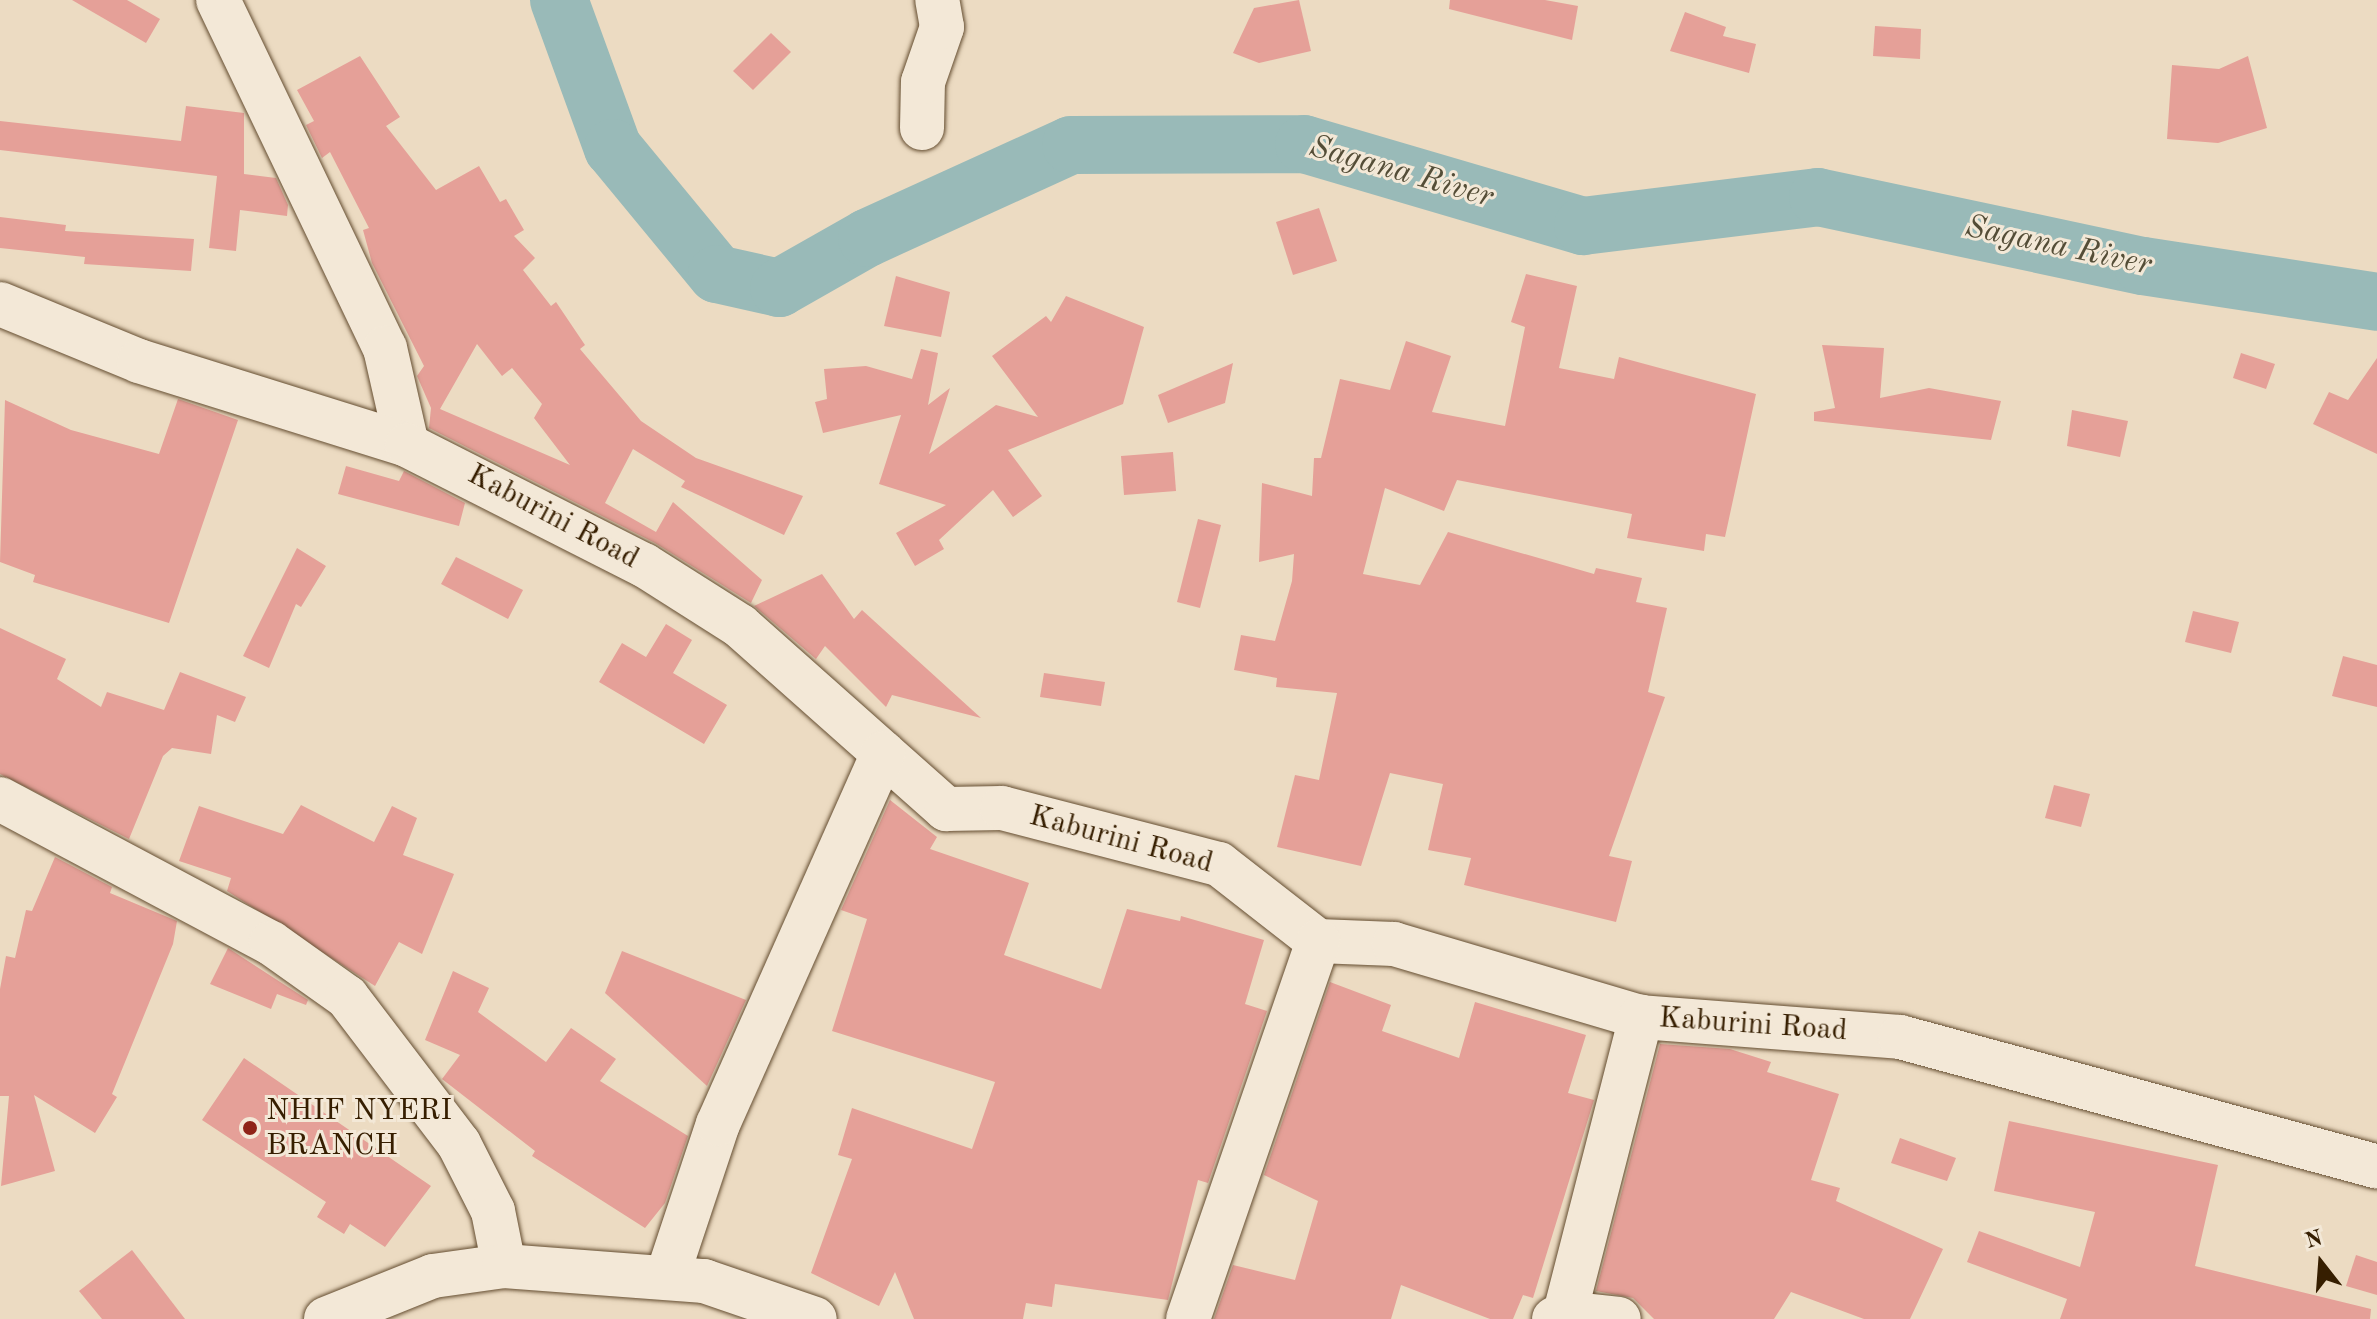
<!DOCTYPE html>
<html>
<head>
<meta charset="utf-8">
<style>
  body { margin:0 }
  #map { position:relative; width:2377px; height:1319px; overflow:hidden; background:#ecdbc2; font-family:"Old Standard TT",serif }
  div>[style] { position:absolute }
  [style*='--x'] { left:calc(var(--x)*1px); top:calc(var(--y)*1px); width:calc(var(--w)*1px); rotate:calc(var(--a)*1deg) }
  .river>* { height:58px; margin:-29px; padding:0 29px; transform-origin:29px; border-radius:29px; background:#99bab8 }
  .building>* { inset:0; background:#e5a098 }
  .roads { filter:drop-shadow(0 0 2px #644d30) drop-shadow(0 0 2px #644d30) }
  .minor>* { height:44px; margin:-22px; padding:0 22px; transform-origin:22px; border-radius:22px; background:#f3e8d7 }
  .dots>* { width:22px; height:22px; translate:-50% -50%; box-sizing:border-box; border:4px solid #f3e8d7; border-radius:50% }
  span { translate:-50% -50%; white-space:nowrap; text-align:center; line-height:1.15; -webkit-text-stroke:6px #f3e8d7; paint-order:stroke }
  .street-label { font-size:30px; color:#361e00 }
  .poi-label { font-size:30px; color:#361e00 }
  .left { translate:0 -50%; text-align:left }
  .water-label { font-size:32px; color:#544d37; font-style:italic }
  .north { position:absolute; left:2281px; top:1223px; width:80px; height:80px; -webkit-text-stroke:6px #f3e8d7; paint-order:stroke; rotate:343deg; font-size:22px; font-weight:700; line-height:32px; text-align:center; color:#361e00 }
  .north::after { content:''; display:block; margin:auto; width:28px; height:36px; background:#361e00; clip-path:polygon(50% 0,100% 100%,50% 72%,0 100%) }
</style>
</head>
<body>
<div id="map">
  <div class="river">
    <div style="--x:559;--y:0;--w:158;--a:70"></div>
    <div style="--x:613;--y:148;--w:163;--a:50.5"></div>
    <div style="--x:717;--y:274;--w:64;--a:12.7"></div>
    <div style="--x:779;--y:288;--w:101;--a:-29.6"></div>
    <div style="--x:867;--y:238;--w:224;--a:-24.5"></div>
    <div style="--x:1071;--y:145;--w:233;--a:-0.2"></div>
    <div style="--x:1304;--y:144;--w:291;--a:16.4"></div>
    <div style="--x:1583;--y:226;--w:237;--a:-7"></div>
    <div style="--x:1818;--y:197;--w:332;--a:12"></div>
    <div style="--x:2143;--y:266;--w:237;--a:8.7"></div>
  </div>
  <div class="building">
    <div style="clip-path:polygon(72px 0,127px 0,160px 19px,146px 43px)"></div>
    <div style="clip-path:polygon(1299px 0,1311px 51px,1259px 63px,1233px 53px,1254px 8px)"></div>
    <div style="clip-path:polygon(1450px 0,1545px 0,1578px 6px,1572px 40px,1449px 9px)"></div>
    <div style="clip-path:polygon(1685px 12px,1726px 27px,1723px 36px,1756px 44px,1749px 73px,1670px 51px)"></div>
    <div style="clip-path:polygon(1875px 26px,1921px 29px,1920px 59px,1873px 56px)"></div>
    <div style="clip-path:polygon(771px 33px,791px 52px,753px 90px,733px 71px)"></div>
    <div style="clip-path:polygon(evenodd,360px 56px,400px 117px,386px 126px,436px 190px,479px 166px,500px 202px,506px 199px,524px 230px,514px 236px,535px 258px,523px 270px,551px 306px,556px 302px,585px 345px,580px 349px,641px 421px,696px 458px,803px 496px,784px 535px,681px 487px,685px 481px,633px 449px,605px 503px,656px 532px,673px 502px,762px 580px,751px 603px,655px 543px,429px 428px,431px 408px,417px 376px,424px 366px,372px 263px,363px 230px,369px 228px,330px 152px,322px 158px,306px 125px,314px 121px,297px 90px,360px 56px,477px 344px,502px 376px,512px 368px,542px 404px,534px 418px,570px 465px,440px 409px,477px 344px)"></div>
    <div style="clip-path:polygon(2248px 56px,2267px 128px,2218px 143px,2167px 139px,2172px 65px,2219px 69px)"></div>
    <div style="clip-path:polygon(186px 106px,244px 113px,244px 174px,276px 178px,288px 205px,287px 216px,240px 210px,236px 251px,209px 248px,217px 176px,0 150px,0 121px,181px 141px)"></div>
    <div style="clip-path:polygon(1319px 208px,1337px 261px,1293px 275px,1276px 222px)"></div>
    <div style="clip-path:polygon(0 217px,66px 225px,65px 231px,194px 239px,191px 271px,84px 264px,85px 257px,0 248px)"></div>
    <div style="clip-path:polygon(1526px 274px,1577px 286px,1559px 368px,1614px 379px,1619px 357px,1756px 394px,1725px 537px,1706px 534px,1704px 551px,1627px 538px,1632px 514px,1457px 480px,1444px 511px,1385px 488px,1363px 574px,1420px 585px,1448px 532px,1594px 574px,1596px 568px,1642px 578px,1636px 602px,1667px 608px,1648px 692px,1665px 697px,1609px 856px,1632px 861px,1616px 922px,1464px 885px,1471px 858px,1428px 850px,1443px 784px,1390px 773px,1361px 866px,1277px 847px,1295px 775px,1319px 780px,1337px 693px,1276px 687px,1277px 678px,1234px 670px,1241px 635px,1275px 641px,1292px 581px,1294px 554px,1259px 562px,1262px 483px,1312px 496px,1314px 458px,1321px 458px,1340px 379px,1390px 390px,1406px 341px,1451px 356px,1432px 412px,1505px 426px,1525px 327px,1511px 322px)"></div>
    <div style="clip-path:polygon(896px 276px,950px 292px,941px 337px,884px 326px)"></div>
    <div style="clip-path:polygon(1066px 296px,1144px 327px,1123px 404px,1008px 450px,1042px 496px,1013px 517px,993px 490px,939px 540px,944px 549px,915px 566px,896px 533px,946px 505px,879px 484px,901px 415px,823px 433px,815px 402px,827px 399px,824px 369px,866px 366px,912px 379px,921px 349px,938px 353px,928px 405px,950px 388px,929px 454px,996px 405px,1038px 417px,992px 356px,1046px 316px,1051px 322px)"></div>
    <div style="clip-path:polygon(1822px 345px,1884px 348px,1880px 398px,1929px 388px,2001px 401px,1991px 440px,1814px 421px,1814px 412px,1835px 408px)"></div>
    <div style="clip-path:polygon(2241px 353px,2275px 364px,2266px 389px,2233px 378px)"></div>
    <div style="clip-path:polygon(2377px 358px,2377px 454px,2313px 424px,2329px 392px,2348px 400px)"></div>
    <div style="clip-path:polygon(1233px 363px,1225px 403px,1168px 423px,1158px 395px)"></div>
    <div style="clip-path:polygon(178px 399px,238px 420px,169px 623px,33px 582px,35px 575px,0 562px,5px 400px,71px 430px,159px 454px)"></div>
    <div style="clip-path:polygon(2072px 410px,2128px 421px,2120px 457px,2067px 446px)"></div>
    <div style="clip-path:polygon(1173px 452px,1176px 491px,1124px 495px,1121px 456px)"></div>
    <div style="clip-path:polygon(346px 466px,399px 481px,404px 471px,465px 503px,459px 526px,338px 494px)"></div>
    <div style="clip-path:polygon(1198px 519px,1221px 525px,1200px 608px,1177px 602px)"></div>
    <div style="clip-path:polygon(297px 548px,326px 566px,301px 607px,296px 604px,269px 668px,243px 656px)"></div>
    <div style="clip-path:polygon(456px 557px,523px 590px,508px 619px,441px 584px)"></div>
    <div style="clip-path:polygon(822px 574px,854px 619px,862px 610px,981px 718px,892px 695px,886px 707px,825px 646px,816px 659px,754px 606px)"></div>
    <div style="clip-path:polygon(2193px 611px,2239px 622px,2231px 653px,2185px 642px)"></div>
    <div style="clip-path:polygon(666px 624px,692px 640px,673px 673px,727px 705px,704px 744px,599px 682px,622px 643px,646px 657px)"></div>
    <div style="clip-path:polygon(0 628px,66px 659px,57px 679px,101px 707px,107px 692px,164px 710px,180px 672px,246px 697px,235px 722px,217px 715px,211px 754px,172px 748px,163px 756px,129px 839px,0 774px)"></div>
    <div style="clip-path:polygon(2343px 656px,2377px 665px,2377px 707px,2332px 696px)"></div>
    <div style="clip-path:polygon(1044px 673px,1105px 682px,1101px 706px,1040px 697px)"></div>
    <div style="clip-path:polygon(2054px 785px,2090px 794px,2081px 827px,2045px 818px)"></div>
    <div style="clip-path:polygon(890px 800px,937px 837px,930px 849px,1029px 883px,1004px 955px,1101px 989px,1127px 909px,1180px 921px,1181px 916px,1264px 940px,1245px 1004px,1267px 1011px,1208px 1183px,1198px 1180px,1168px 1300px,1055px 1284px,1052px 1307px,1026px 1303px,1023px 1319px,914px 1319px,895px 1272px,879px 1306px,811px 1273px,852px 1159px,838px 1155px,852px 1108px,972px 1149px,995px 1082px,832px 1031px,867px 919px,841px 910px)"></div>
    <div style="clip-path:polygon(301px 805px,374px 842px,392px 806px,417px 818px,403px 855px,454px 874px,422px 954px,399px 942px,375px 986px,227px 891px,231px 878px,179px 861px,199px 806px,283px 834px)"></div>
    <div style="clip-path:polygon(55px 857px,112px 887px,110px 893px,177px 921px,173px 944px,112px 1094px,117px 1097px,95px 1133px,34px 1095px,55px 1171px,1px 1186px,9px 1096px,0 1096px,0 989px,6px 956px,15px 958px,26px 910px,32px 911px)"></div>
    <div style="clip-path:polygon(228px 948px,308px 1000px,306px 1005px,277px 994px,271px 1009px,210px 984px)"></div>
    <div style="clip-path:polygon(622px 951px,746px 1000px,707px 1086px,605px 993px)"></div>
    <div style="clip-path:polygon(453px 971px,489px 988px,478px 1012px,546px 1062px,571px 1028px,616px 1059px,600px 1081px,688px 1136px,665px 1203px,645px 1228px,532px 1156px,535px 1151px,442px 1079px,460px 1055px,425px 1040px)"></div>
    <div style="clip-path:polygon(1330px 982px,1391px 1005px,1382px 1031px,1459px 1058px,1475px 1002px,1586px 1035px,1568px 1093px,1594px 1100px,1533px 1298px,1523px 1295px,1513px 1319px,1490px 1319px,1401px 1285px,1391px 1319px,1214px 1319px,1233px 1265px,1295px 1280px,1318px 1201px,1264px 1175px)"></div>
    <div style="clip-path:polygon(1660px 1044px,1730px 1049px,1771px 1062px,1767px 1072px,1839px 1094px,1811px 1180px,1840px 1188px,1836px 1201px,1943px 1249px,1910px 1319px,1864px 1319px,1791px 1292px,1774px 1319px,1654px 1319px,1633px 1298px,1596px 1291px)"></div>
    <div style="clip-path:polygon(244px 1058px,431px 1186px,385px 1247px,350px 1224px,344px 1234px,317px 1217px,326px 1202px,202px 1120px)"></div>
    <div style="clip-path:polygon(2009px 1121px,2218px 1165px,2195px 1266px,2371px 1309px,2370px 1319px,2060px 1319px,2067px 1299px,1967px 1262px,1979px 1231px,2080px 1267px,2095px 1212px,1994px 1191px)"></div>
    <div style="clip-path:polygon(1900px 1138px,1956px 1158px,1947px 1181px,1891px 1163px)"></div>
    <div style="clip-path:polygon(132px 1250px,185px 1319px,102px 1319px,79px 1291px)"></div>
    <div style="clip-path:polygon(2356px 1255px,2377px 1262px,2377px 1295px,2346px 1286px)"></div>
  </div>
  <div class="roads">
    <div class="minor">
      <div style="--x:218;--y:0;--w:386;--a:64.4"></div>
      <div style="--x:385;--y:348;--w:99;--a:77.2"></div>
      <div style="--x:922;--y:128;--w:46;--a:-88.8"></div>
      <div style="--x:923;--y:82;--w:58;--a:-70.9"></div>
      <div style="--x:942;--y:27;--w:27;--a:-100"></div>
      <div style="--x:0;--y:304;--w:150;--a:22.3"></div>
      <div style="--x:139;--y:361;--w:281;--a:17.4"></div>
      <div style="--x:407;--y:445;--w:266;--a:26.9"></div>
      <div style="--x:644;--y:565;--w:114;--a:32.4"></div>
      <div style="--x:740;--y:626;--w:276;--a:41.6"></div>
      <div style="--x:946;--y:809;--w:56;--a:-1"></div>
      <div style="--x:1002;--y:808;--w:224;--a:14.5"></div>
      <div style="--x:1219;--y:864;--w:125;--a:37.9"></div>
      <div style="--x:1318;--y:941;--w:76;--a:2.3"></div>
      <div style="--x:1394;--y:944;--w:258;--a:16.5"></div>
      <div style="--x:1641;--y:1017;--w:260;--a:4.4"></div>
      <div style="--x:1900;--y:1037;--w:494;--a:15.2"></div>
      <div style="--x:0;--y:799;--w:307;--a:28"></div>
      <div style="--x:271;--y:943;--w:93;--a:35.4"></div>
      <div style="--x:347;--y:997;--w:185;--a:52.7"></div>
      <div style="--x:459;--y:1144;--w:75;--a:63.1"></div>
      <div style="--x:493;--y:1211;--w:56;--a:78.7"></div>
      <div style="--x:667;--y:1277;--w:161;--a:-71.6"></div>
      <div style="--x:718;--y:1124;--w:406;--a:-66"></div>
      <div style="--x:1565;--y:1313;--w:306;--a:-75.6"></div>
      <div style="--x:326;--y:1319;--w:115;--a:-21.9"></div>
      <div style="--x:433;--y:1276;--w:72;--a:-8"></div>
      <div style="--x:504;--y:1266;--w:201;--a:4.3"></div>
      <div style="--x:704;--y:1281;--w:117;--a:18.9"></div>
      <div style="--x:1188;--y:1319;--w:400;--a:-71"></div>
      <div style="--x:1554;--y:1319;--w:13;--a:-29"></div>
      <div style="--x:1565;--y:1313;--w:54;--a:6.3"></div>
    </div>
  </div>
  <div class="dots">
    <div style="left:250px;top:1128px;background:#8f2418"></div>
  </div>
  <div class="street-label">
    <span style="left:553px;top:517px;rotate:28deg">Kaburini Road</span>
    <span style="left:1121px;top:840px;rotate:15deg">Kaburini Road</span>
    <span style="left:1753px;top:1025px;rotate:4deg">Kaburini Road</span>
  </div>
  <div class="poi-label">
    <span class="left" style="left:266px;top:1128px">NHIF NYERI<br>BRANCH</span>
  </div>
  <div class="water-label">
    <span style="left:1401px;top:173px;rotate:16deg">Sagana River</span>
    <span style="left:2058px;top:247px;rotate:12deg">Sagana River</span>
  </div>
  <div class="north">N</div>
</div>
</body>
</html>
